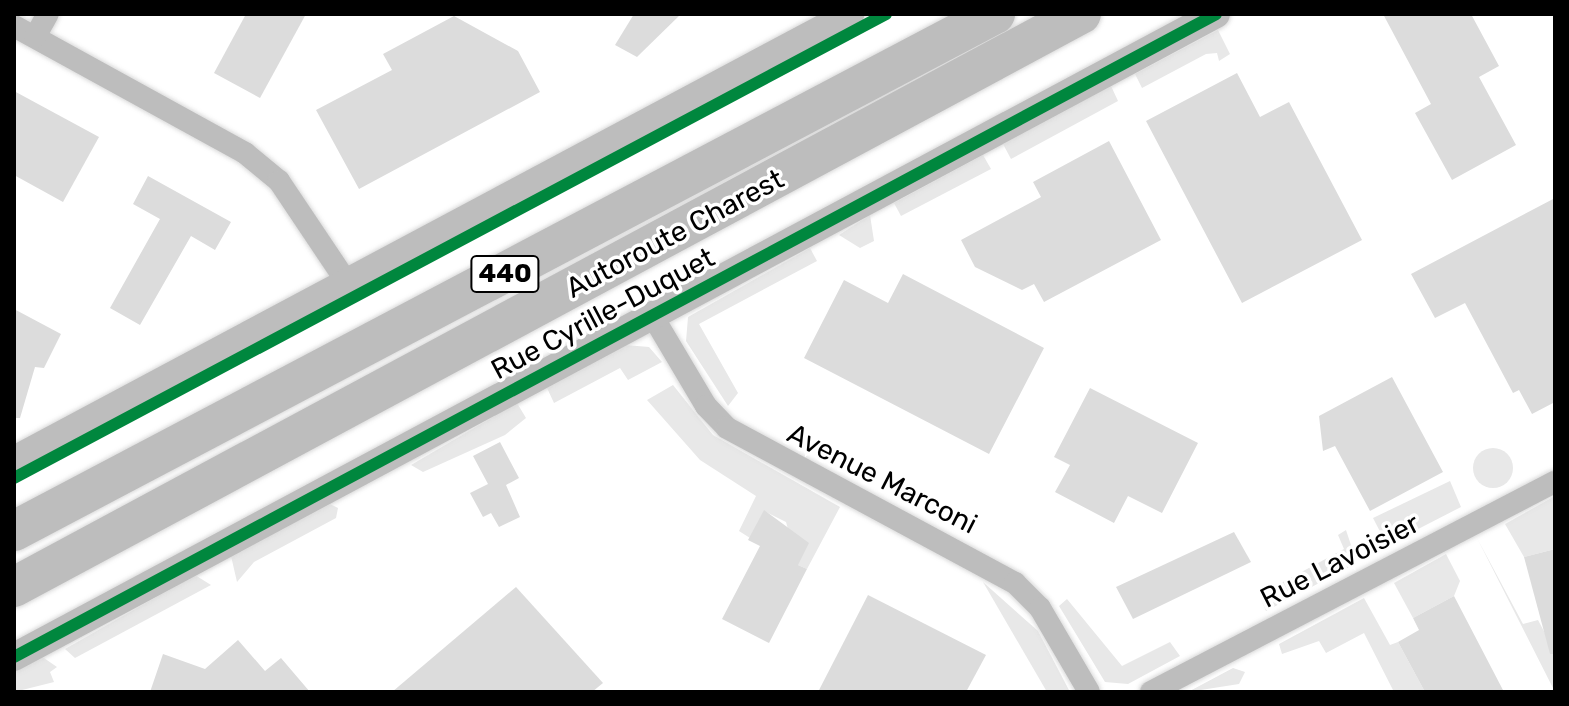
<!DOCTYPE html>
<html>
<head>
<meta charset="utf-8">
<style>
  body { margin:0 }
  #map { position:relative; width:1569px; height:706px; overflow:hidden; background:#fff; font-family:Rubik,sans-serif }
  div>[style] { position:absolute }
  [style*='--x'] { left:calc(var(--x)*1px); top:calc(var(--y)*1px); width:calc(var(--w)*1px); rotate:calc(var(--a)*1deg) }
  .green>* { inset:0; background:#e8e8e8 }
  .round { border-radius:50% }
  .building>* { inset:0; background:#dcdcdc }
  .roads { filter:drop-shadow(0 0 2px #dbdbdb) drop-shadow(0 0 2px #dbdbdb) }
  .minor>* { height:22px; margin:-11px; padding:0 11px; transform-origin:11px; border-radius:11px; background:#bdbdbd }
  .tertiary>* { height:28px; margin:-14px; padding:0 14px; transform-origin:14px; border-radius:14px; background:#bdbdbd }
  .motorway>* { height:40px; margin:-20px; padding:0 20px; transform-origin:20px; border-radius:20px; background:#bdbdbd }
  .cycleway>* { height:12px; margin:-6px; padding:0 6px; transform-origin:6px; border-radius:6px; background:#00873e }
  span { translate:-50% -50%; white-space:nowrap; text-align:center; line-height:1.15; -webkit-text-stroke:7px #fff; paint-order:stroke }
  .shield-label span { padding:2px 6px; background:#fff; border:2px solid; border-radius:6px; -webkit-text-stroke-width:0 }
  .shield-label { font-size:26px; color:#000; font-weight:700 }
  .street-label { font-size:28px; color:#000 }
  .frame { position:absolute; inset:0; border:16px solid #000; pointer-events:none }
</style>
</head>
<body>
<div id="map">
  <div class="green">
    <div style="clip-path:polygon(1218px 30px,1230px 54px,1219px 61px,1217px 53px,1206px 54px,1142px 88px,1135px 74px)"></div>
    <div style="clip-path:polygon(1111px 86px,1118px 101px,1011px 159px,1003px 144px)"></div>
    <div style="clip-path:polygon(983px 155px,991px 169px,901px 216px,894px 203px)"></div>
    <div style="clip-path:polygon(870px 215px,874px 241px,860px 248px,839px 235px)"></div>
    <div style="clip-path:polygon(810px 248px,817px 261px,699px 324px,738px 393px,728px 406px,686px 341px,688px 317px)"></div>
    <div style="clip-path:polygon(625px 345px,649px 347px,662px 362px,628px 380px,620px 368px,554px 403px,547px 388px)"></div>
    <div style="clip-path:polygon(673px 385px,713px 435px,840px 507px,807px 569px,798px 565px,786px 522px,764px 511px,750px 538px,739px 531px,756px 496px,700px 460px,647px 400px)"></div>
    <div style="clip-path:polygon(517px 403px,526px 418px,505px 435px,423px 472px,411px 465px)"></div>
    <div class="round" style="left:1473px;top:448px;width:40px;height:40px"></div>
    <div style="clip-path:polygon(1450px 481px,1461px 507px,1387px 545px,1373px 518px)"></div>
    <div style="clip-path:polygon(1555px 496px,1555px 549px,1524px 557px,1505px 524px)"></div>
    <div style="clip-path:polygon(330px 504px,338px 508px,336px 518px,254px 562px,237px 582px,231px 556px)"></div>
    <div style="clip-path:polygon(1346px 530px,1357px 563px,1266px 611px,1259px 595px,1344px 549px,1338px 535px)"></div>
    <div style="clip-path:polygon(1477px 538px,1523px 624px,1538px 620px,1555px 652px,1555px 692px)"></div>
    <div style="clip-path:polygon(1446px 554px,1460px 581px,1454px 596px,1413px 618px,1394px 583px)"></div>
    <div style="clip-path:polygon(195px 575px,211px 585px,75px 658px,65px 649px)"></div>
    <div style="clip-path:polygon(983px 582px,1038px 631px,1070px 692px,1047px 692px)"></div>
    <div style="clip-path:polygon(1364px 598px,1390px 645px,1398px 642px,1425px 692px,1394px 692px,1364px 633px,1326px 653px,1319px 641px,1282px 654px,1279px 644px)"></div>
    <div style="clip-path:polygon(1067px 599px,1122px 666px,1170px 642px,1180px 656px,1128px 684px,1105px 682px,1059px 606px)"></div>
    <div style="clip-path:polygon(41px 656px,57px 667px,50px 672px,54px 682px,14px 692px,14px 671px)"></div>
    <div style="clip-path:polygon(1233px 668px,1245px 672px,1239px 684px,1188px 692px)"></div>
  </div>
  <div class="building">
    <div style="clip-path:polygon(246px 14px,306px 14px,260px 98px,214px 73px)"></div>
    <div style="clip-path:polygon(634px 14px,681px 14px,637px 57px,615px 45px)"></div>
    <div style="clip-path:polygon(1383px 14px,1471px 14px,1499px 66px,1479px 77px,1516px 145px,1452px 180px,1415px 113px,1431px 104px)"></div>
    <div style="clip-path:polygon(454px 16px,518px 51px,540px 92px,359px 189px,316px 110px,392px 70px,383px 54px)"></div>
    <div style="clip-path:polygon(1237px 73px,1260px 117px,1289px 102px,1362px 240px,1242px 303px,1146px 121px)"></div>
    <div style="clip-path:polygon(14px 91px,99px 137px,63px 202px,14px 175px)"></div>
    <div style="clip-path:polygon(1109px 141px,1161px 240px,1044px 302px,1034px 284px,1022px 290px,975px 267px,961px 240px,1041px 197px,1033px 182px)"></div>
    <div style="clip-path:polygon(148px 176px,231px 222px,215px 250px,191px 236px,140px 325px,110px 308px,160px 219px,133px 204px)"></div>
    <div style="clip-path:polygon(1555px 198px,1555px 402px,1532px 414px,1519px 390px,1513px 393px,1465px 303px,1435px 318px,1411px 274px)"></div>
    <div style="clip-path:polygon(903px 274px,1044px 348px,989px 454px,804px 358px,844px 280px,888px 303px)"></div>
    <div style="clip-path:polygon(14px 309px,61px 334px,44px 368px,35px 367px,20px 418px,14px 418px)"></div>
    <div style="clip-path:polygon(1392px 377px,1443px 472px,1370px 511px,1335px 446px,1323px 451px,1319px 416px)"></div>
    <div style="clip-path:polygon(1090px 388px,1198px 443px,1162px 513px,1128px 496px,1114px 523px,1055px 492px,1070px 465px,1054px 457px)"></div>
    <div style="clip-path:polygon(500px 442px,519px 478px,506px 485px,520px 517px,499px 527px,491px 513px,483px 517px,470px 493px,488px 484px,473px 456px)"></div>
    <div style="clip-path:polygon(764px 510px,809px 543px,798px 565px,807px 569px,769px 643px,722px 619px,760px 546px,748px 540px)"></div>
    <div style="clip-path:polygon(1234px 532px,1251px 562px,1133px 619px,1116px 587px)"></div>
    <div style="clip-path:polygon(1555px 549px,1555px 654px,1550px 654px,1524px 557px)"></div>
    <div style="clip-path:polygon(516px 587px,603px 683px,592px 692px,392px 692px)"></div>
    <div style="clip-path:polygon(868px 595px,986px 655px,966px 692px,818px 692px)"></div>
    <div style="clip-path:polygon(1454px 596px,1504px 692px,1425px 692px,1398px 642px,1419px 630px,1413px 618px)"></div>
    <div style="clip-path:polygon(238px 640px,265px 671px,281px 658px,310px 692px,150px 692px,163px 654px,205px 669px)"></div>
  </div>
  <div class="roads">
    <div class="minor">
      <div style="--x:14;--y:26;--w:264;--a:28.8"></div>
      <div style="--x:245;--y:153;--w:44;--a:39.5"></div>
      <div style="--x:279;--y:181;--w:124;--a:56.2"></div>
      <div style="--x:35;--y:37;--w:26;--a:-61"></div>
      <div style="--x:652;--y:315;--w:106;--a:59.3"></div>
      <div style="--x:706;--y:406;--w:30;--a:46"></div>
      <div style="--x:727;--y:428;--w:327;--a:28.3"></div>
      <div style="--x:1015;--y:583;--w:35;--a:45"></div>
      <div style="--x:1040;--y:608;--w:97;--a:59.7"></div>
      <div style="--x:1151;--y:692;--w:455;--a:-27.5"></div>
    </div>
    <div class="tertiary">
      <div style="--x:14;--y:460;--w:948;--a:-28.08"></div>
      <div style="--x:14;--y:657;--w:1363;--a:-28.14"></div>
    </div>
    <div class="motorway">
      <div style="--x:14;--y:531;--w:1109;--a:-27.79"></div>
      <div style="--x:14;--y:587;--w:1211;--a:-28.24"></div>
    </div>
  </div>
  <div class="cycleway">
    <div style="--x:14;--y:478;--w:988;--a:-28.02"></div>
    <div style="--x:14;--y:657;--w:1363;--a:-28.14"></div>
  </div>
  <div class="shield-label">
    <span style="left:505px;top:274px">440</span>
  </div>
  <div class="street-label">
    <span style="left:675px;top:234px;rotate:-28deg">Autoroute Charest</span>
    <span style="left:603px;top:314px;rotate:-28deg">Rue Cyrille-Duquet</span>
    <span style="left:882px;top:479px;rotate:27deg">Avenue Marconi</span>
    <span style="left:1340px;top:561px;rotate:-27deg">Rue Lavoisier</span>
  </div>
  <div class="frame"></div>
</div>
</body>
</html>
